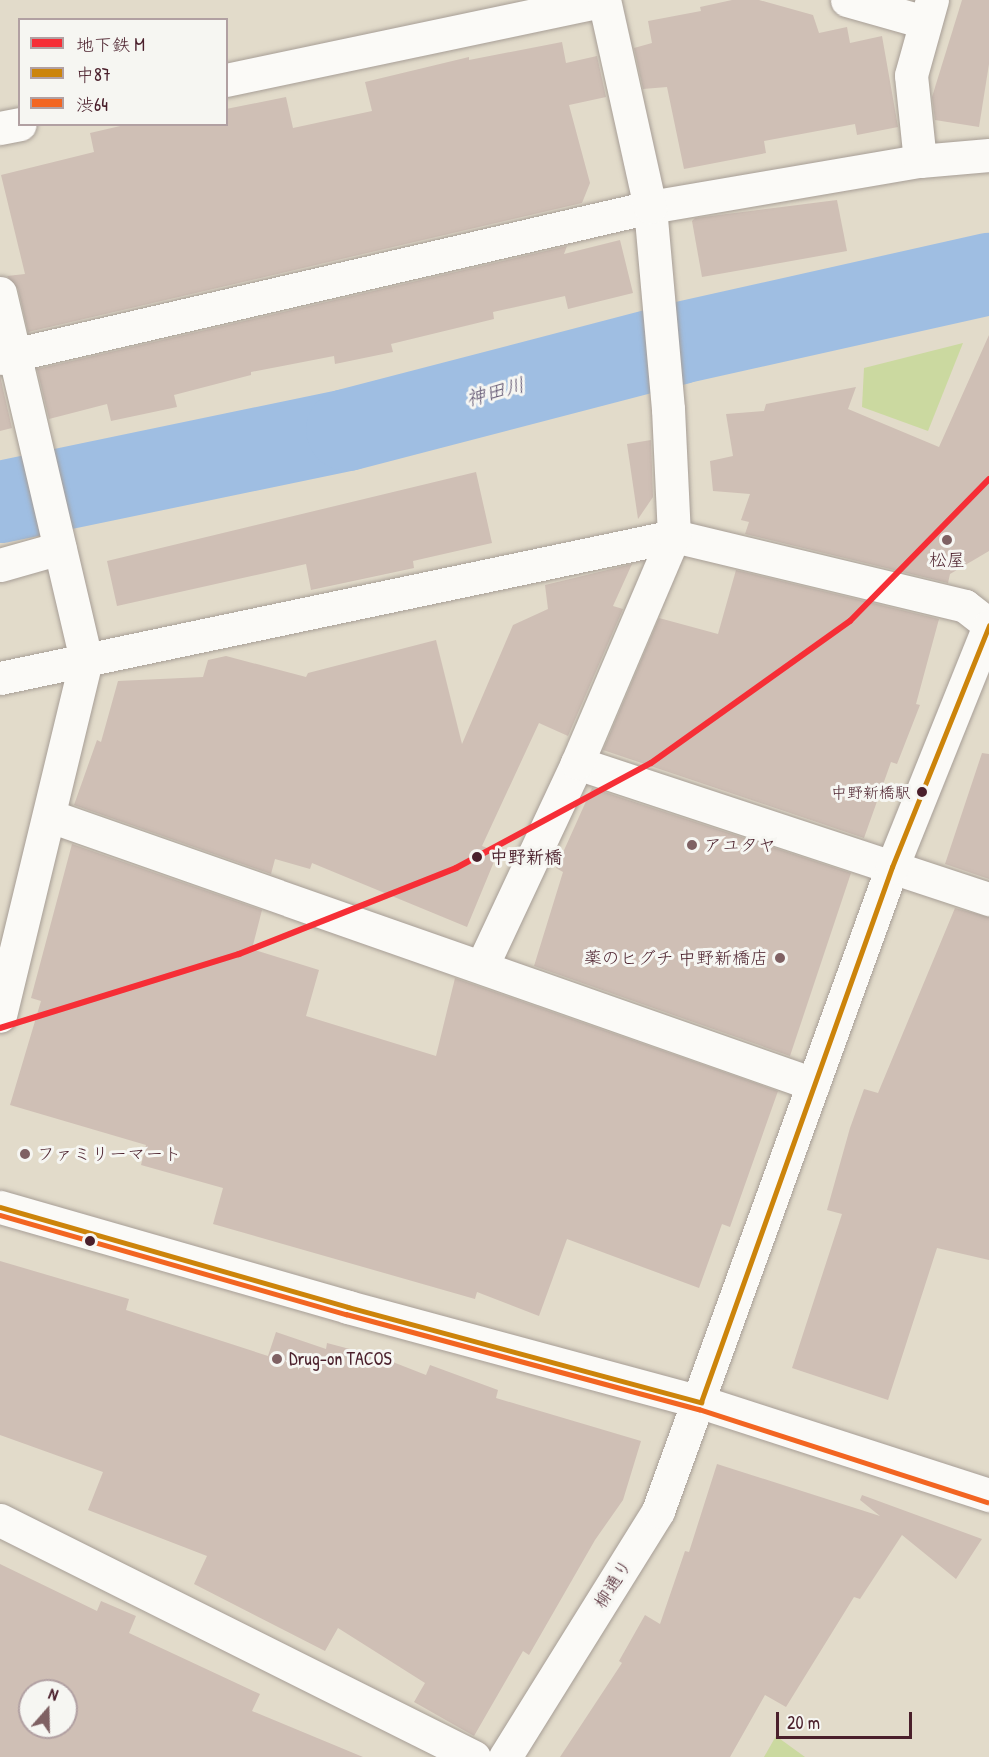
<!DOCTYPE html>
<html>
<head>
<meta charset="utf-8">
<style>
  body { margin:0 }
  #map { position:relative; width:989px; height:1757px; overflow:hidden; background:#e2dbca; font-family:"Patrick Hand","Klee One",sans-serif }
  div>[style] { position:absolute }
  [style*='--x'] { left:calc(var(--x)*1px); top:calc(var(--y)*1px); width:calc(var(--w)*1px); rotate:calc(var(--a)*1deg) }
  .green>* { inset:0; background:#cbd9a0 }
  .river>* { height:82px; margin:-41px; padding:0 41px; transform-origin:41px; border-radius:41px; background:#9fbee2 }
  .building>* { inset:0; background:#cfbfb5 }
  .roads { filter:drop-shadow(0 0 2px #a79e96) drop-shadow(0 0 2px #a79e96) }
  .minor>* { height:33px; margin:-16.5px; padding:0 16.5px; transform-origin:16.5px; border-radius:16.5px; background:#fbfaf7 }
  .bus-1>* { height:4.5px; margin:-2.25px; padding:0 2.25px; transform-origin:2.25px; border-radius:2.25px; background:#cc840b }
  .bus-2>* { height:4.5px; margin:-2.25px; padding:0 2.25px; transform-origin:2.25px; border-radius:2.25px; background:#f26522 }
  .metro-1>* { height:6px; margin:-3px; padding:0 3px; transform-origin:3px; border-radius:3px; background:#f62e36 }
  .dots>* { width:16px; height:16px; translate:-50% -50%; box-sizing:border-box; border:3px solid #f6f6f2; border-radius:50% }
  span { translate:-50% -50%; white-space:nowrap; text-align:center; line-height:1.15; -webkit-text-stroke:6px #f6f6f2; paint-order:stroke }
  .bus-label { font-size:16px; color:#4a1f2b }
  .right { translate:-100% -50%; text-align:right }
  .poi-label { font-size:18px; color:#4a1f2b }
  .left { translate:0 -50%; text-align:left }
  .stop-label { font-size:18px; color:#4a1f2b; font-weight:700 }
  .street-label { font-size:18px; color:#4a1f2b }
  .water-label { font-size:20px; color:#5e526f; font-style:italic }
  .legend { position:absolute; left:18px; top:18px; width:210px; height:108px; box-sizing:border-box; background:#f6f6f2; border:2px solid #b1a0a2; margin:0; padding:8px 10px; list-style:none; font-size:18px; color:#4a1f2b }
  .legend li { display:flex; align-items:center; gap:12px; height:30px }
  .legend b { width:30px; border:2px solid #b1a0a2 }
  .north { position:absolute; left:18px; top:1679px; width:60px; height:60px; box-sizing:border-box; background:#f6f6f2; border:2px solid #b1a0a2; border-radius:50%; rotate:20deg; font-size:16px; font-weight:700; line-height:24px; text-align:center; color:#4a1f2b }
  .north::after { content:''; display:block; margin:auto; width:21px; height:27px; background:#7f6163; clip-path:polygon(50% 0,100% 100%,50% 72%,0 100%) }
  .scale { position:absolute; left:776px; top:1712px; width:136px; height:27px; box-sizing:border-box; border:3px solid #4a1f2b; border-top:0; padding-left:8px; font-size:18px; line-height:21px; white-space:nowrap; color:#4a1f2b; -webkit-text-stroke:4px #f6f6f2; paint-order:stroke }
</style>
</head>
<body>
<div id="map">
  <div class="green">
    <div style="clip-path:polygon(963px 343px,928px 431px,862px 407px,864px 368px)"></div>
    <div style="clip-path:polygon(776px 1736px,805px 1757px,764px 1757px)"></div>
  </div>
  <div class="river">
    <div style="--x:0;--y:502;--w:354;--a:-11.7"></div>
    <div style="--x:347;--y:430;--w:344;--a:-14.6"></div>
    <div style="--x:680;--y:343;--w:317;--a:-12.6"></div>
  </div>
  <div class="building">
    <div style="clip-path:polygon(732px 0,759px 0,813px 15px,819px 33px,847px 27px,850px 43px,882px 36px,898px 127px,857px 135px,855px 124px,764px 141px,766px 153px,684px 169px,667px 87px,643px 89px,634px 48px,652px 43px,648px 21px,701px 11px,700px 7px)"></div>
    <div style="clip-path:polygon(962px 0,989px 0,989px 64px,979px 127px,935px 120px,932px 97px)"></div>
    <div style="clip-path:polygon(562px 42px,566px 63px,597px 56px,606px 97px,569px 105px,590px 183px,582px 203px,28px 332px,18px 289px,7px 276px,25px 274px,1px 175px,94px 152px,90px 133px,129px 124px,226px 124px,226px 109px,286px 97px,293px 128px,372px 111px,365px 82px,469px 57px,469px 60px)"></div>
    <div style="clip-path:polygon(837px 200px,847px 251px,702px 277px,692px 221px,695px 218px)"></div>
    <div style="clip-path:polygon(620px 240px,633px 293px,568px 309px,565px 296px,493px 312px,494px 319px,391px 344px,393px 352px,335px 364px,334px 356px,251px 372px,251px 375px,174px 395px,177px 407px,111px 421px,107px 404px,49px 419px,37px 369px,567px 246px,564px 254px)"></div>
    <div style="clip-path:polygon(989px 335px,989px 551px,950px 574px,948px 583px,745px 534px,749px 522px,741px 520px,750px 494px,713px 491px,710px 461px,733px 456px,726px 414px,764px 411px,766px 404px,856px 387px,848px 409px,939px 447px)"></div>
    <div style="clip-path:polygon(0 376px,12px 428px,0 431px)"></div>
    <div style="clip-path:polygon(651px 440px,653px 497px,638px 519px,627px 444px)"></div>
    <div style="clip-path:polygon(476px 472px,492px 543px,413px 561px,414px 568px,311px 590px,306px 564px,117px 606px,107px 561px)"></div>
    <div style="clip-path:polygon(632px 564px,613px 606px,623px 609px,568px 736px,539px 723px,482px 846px,498px 852px,467px 927px,312px 863px,310px 869px,275px 859px,271px 874px,74px 805px,97px 740px,101px 742px,118px 681px,203px 677px,208px 660px,226px 656px,306px 677px,308px 673px,436px 640px,462px 744px,513px 625px,548px 609px,545px 585px)"></div>
    <div style="clip-path:polygon(736px 570px,939px 619px,916px 704px,920px 705px,897px 764px,891px 762px,864px 838px,603px 750px,659px 618px,718px 634px)"></div>
    <div style="clip-path:polygon(982px 753px,989px 754px,989px 879px,945px 864px)"></div>
    <div style="clip-path:polygon(592px 788px,851px 873px,790px 1056px,534px 966px,563px 872px,556px 868px)"></div>
    <div style="clip-path:polygon(72px 844px,262px 910px,252px 949px,319px 970px,306px 1016px,436px 1056px,455px 978px,778px 1091px,730px 1227px,722px 1224px,699px 1288px,567px 1239px,539px 1316px,477px 1292px,475px 1299px,213px 1224px,223px 1188px,141px 1165px,146px 1145px,10px 1105px,41px 1001px,31px 998px)"></div>
    <div style="clip-path:polygon(955px 908px,989px 917px,989px 1260px,937px 1248px,888px 1400px,792px 1368px,842px 1214px,827px 1210px,850px 1128px,864px 1089px,878px 1093px)"></div>
    <div style="clip-path:polygon(0 1261px,129px 1299px,126px 1310px,268px 1356px,276px 1332px,326px 1349px,327px 1343px,380px 1357px,426px 1375px,430px 1365px,498px 1390px,496px 1398px,641px 1441px,623px 1500px,595px 1540px,529px 1655px,523px 1651px,474px 1736px,414px 1702px,425px 1683px,338px 1628px,325px 1651px,194px 1584px,207px 1556px,88px 1510px,103px 1472px,0 1435px)"></div>
    <div style="clip-path:polygon(717px 1464px,880px 1516px,860px 1500px,862px 1495px,982px 1539px,956px 1579px,902px 1535px,860px 1599px,854px 1597px,786px 1707px,765px 1695px,730px 1757px,560px 1757px,622px 1663px,619px 1661px,645px 1615px,660px 1624px,685px 1551px,689px 1552px)"></div>
    <div style="clip-path:polygon(evenodd,0 1564px,97px 1611px,101px 1601px,136px 1616px,129px 1633px,260px 1694px,252px 1711px,363px 1757px,0 1757px,0 1564px,30px 1691px,66px 1691px,66px 1727px,30px 1727px,30px 1691px)"></div>
  </div>
  <div class="roads">
    <div class="minor">
      <div style="--x:847;--y:0;--w:81;--a:15.8"></div>
      <div style="--x:226;--y:80;--w:386;--a:-11.9"></div>
      <div style="--x:0;--y:128;--w:20;--a:-11"></div>
      <div style="--x:920;--y:161;--w:86;--a:-96"></div>
      <div style="--x:911;--y:75;--w:78;--a:-74.4"></div>
      <div style="--x:0;--y:293;--w:377;--a:76.8"></div>
      <div style="--x:86;--y:660;--w:366;--a:103.6"></div>
      <div style="--x:0;--y:358;--w:667;--a:-13.08"></div>
      <div style="--x:650;--y:207;--w:274;--a:-9.7"></div>
      <div style="--x:920;--y:161;--w:69;--a:-5"></div>
      <div style="--x:0;--y:565;--w:62;--a:-15.8"></div>
      <div style="--x:0;--y:678;--w:689;--a:-11.9"></div>
      <div style="--x:674;--y:536;--w:299;--a:13.5"></div>
      <div style="--x:965;--y:606;--w:31;--a:38"></div>
      <div style="--x:577;--y:763;--w:434;--a:18.3"></div>
      <div style="--x:50;--y:816;--w:809;--a:19.35"></div>
      <div style="--x:482;--y:966;--w:224;--a:-64.9"></div>
      <div style="--x:577;--y:763;--w:247;--a:-66.9"></div>
      <div style="--x:674;--y:536;--w:127;--a:-92.7"></div>
      <div style="--x:668;--y:409;--w:203;--a:-95.1"></div>
      <div style="--x:650;--y:207;--w:212;--a:-102.5"></div>
      <div style="--x:0;--y:1207;--w:362;--a:16"></div>
      <div style="--x:348;--y:1307;--w:366;--a:15.1"></div>
      <div style="--x:701;--y:1402;--w:303;--a:17.9"></div>
      <div style="--x:0;--y:1520;--w:530;--a:26.57"></div>
      <div style="--x:505;--y:1757;--w:290;--a:-58.1"></div>
      <div style="--x:658;--y:1511;--w:685;--a:-70.03"></div>
      <div style="--x:892;--y:867;--w:260;--a:-68.1"></div>
    </div>
  </div>
  <div class="bus-1">
    <div style="--x:0;--y:1207;--w:362;--a:16"></div>
    <div style="--x:348;--y:1307;--w:366;--a:15.1"></div>
    <div style="--x:701;--y:1402;--w:568;--a:-70.35"></div>
    <div style="--x:892;--y:867;--w:260;--a:-68.1"></div>
  </div>
  <div class="bus-2">
    <div style="--x:0;--y:1215;--w:360;--a:16"></div>
    <div style="--x:346;--y:1314;--w:366;--a:15.1"></div>
    <div style="--x:699;--y:1409;--w:303;--a:17.9"></div>
  </div>
  <div class="metro-1">
    <div style="--x:0;--y:1028;--w:250;--a:-17.2"></div>
    <div style="--x:239;--y:954;--w:233;--a:-21.6"></div>
    <div style="--x:456;--y:868;--w:221;--a:-28.3"></div>
    <div style="--x:651;--y:763;--w:244;--a:-35.5"></div>
    <div style="--x:850;--y:621;--w:199;--a:-45.6"></div>
  </div>
  <div class="dots">
    <div style="left:947px;top:540px;background:#7f6163"></div>
    <div style="left:922px;top:792px;background:#4a1f2b"></div>
    <div style="left:692px;top:845px;background:#7f6163"></div>
    <div style="left:477px;top:857px;background:#4a1f2b"></div>
    <div style="left:780px;top:958px;background:#7f6163"></div>
    <div style="left:25px;top:1154px;background:#7f6163"></div>
    <div style="left:90px;top:1241px;background:#4a1f2b"></div>
    <div style="left:277px;top:1359px;background:#7f6163"></div>
  </div>
  <div class="bus-label">
    <span class="right" style="left:911px;top:792px">中野新橋駅</span>
  </div>
  <div class="poi-label">
    <span style="left:947px;top:560px">松屋</span>
    <span class="left" style="left:704px;top:845px">アユタヤ</span>
    <span class="right" style="left:768px;top:958px">薬のヒグチ 中野新橋店</span>
    <span class="left" style="left:37px;top:1154px">ファミリーマート</span>
    <span class="left" style="left:289px;top:1359px">Drug-on TACOS</span>
  </div>
  <div class="stop-label">
    <span class="left" style="left:490px;top:857px">中野新橋</span>
  </div>
  <div class="street-label">
    <span style="left:613px;top:1584px;rotate:-58deg">柳通り</span>
  </div>
  <div class="water-label">
    <span style="left:495px;top:391px;rotate:-15deg">神田川</span>
  </div>
  <ul class="legend">
  <li><b style="height:8px;background:#f62e36"></b>地下鉄 M</li>
  <li><b style="height:8px;background:#cc840b"></b>中87</li>
  <li><b style="height:8px;background:#f26522"></b>渋64</li>
  </ul>
  <div class="north">N</div>
  <div class="scale">20 m</div>
</div>
</body>
</html>
